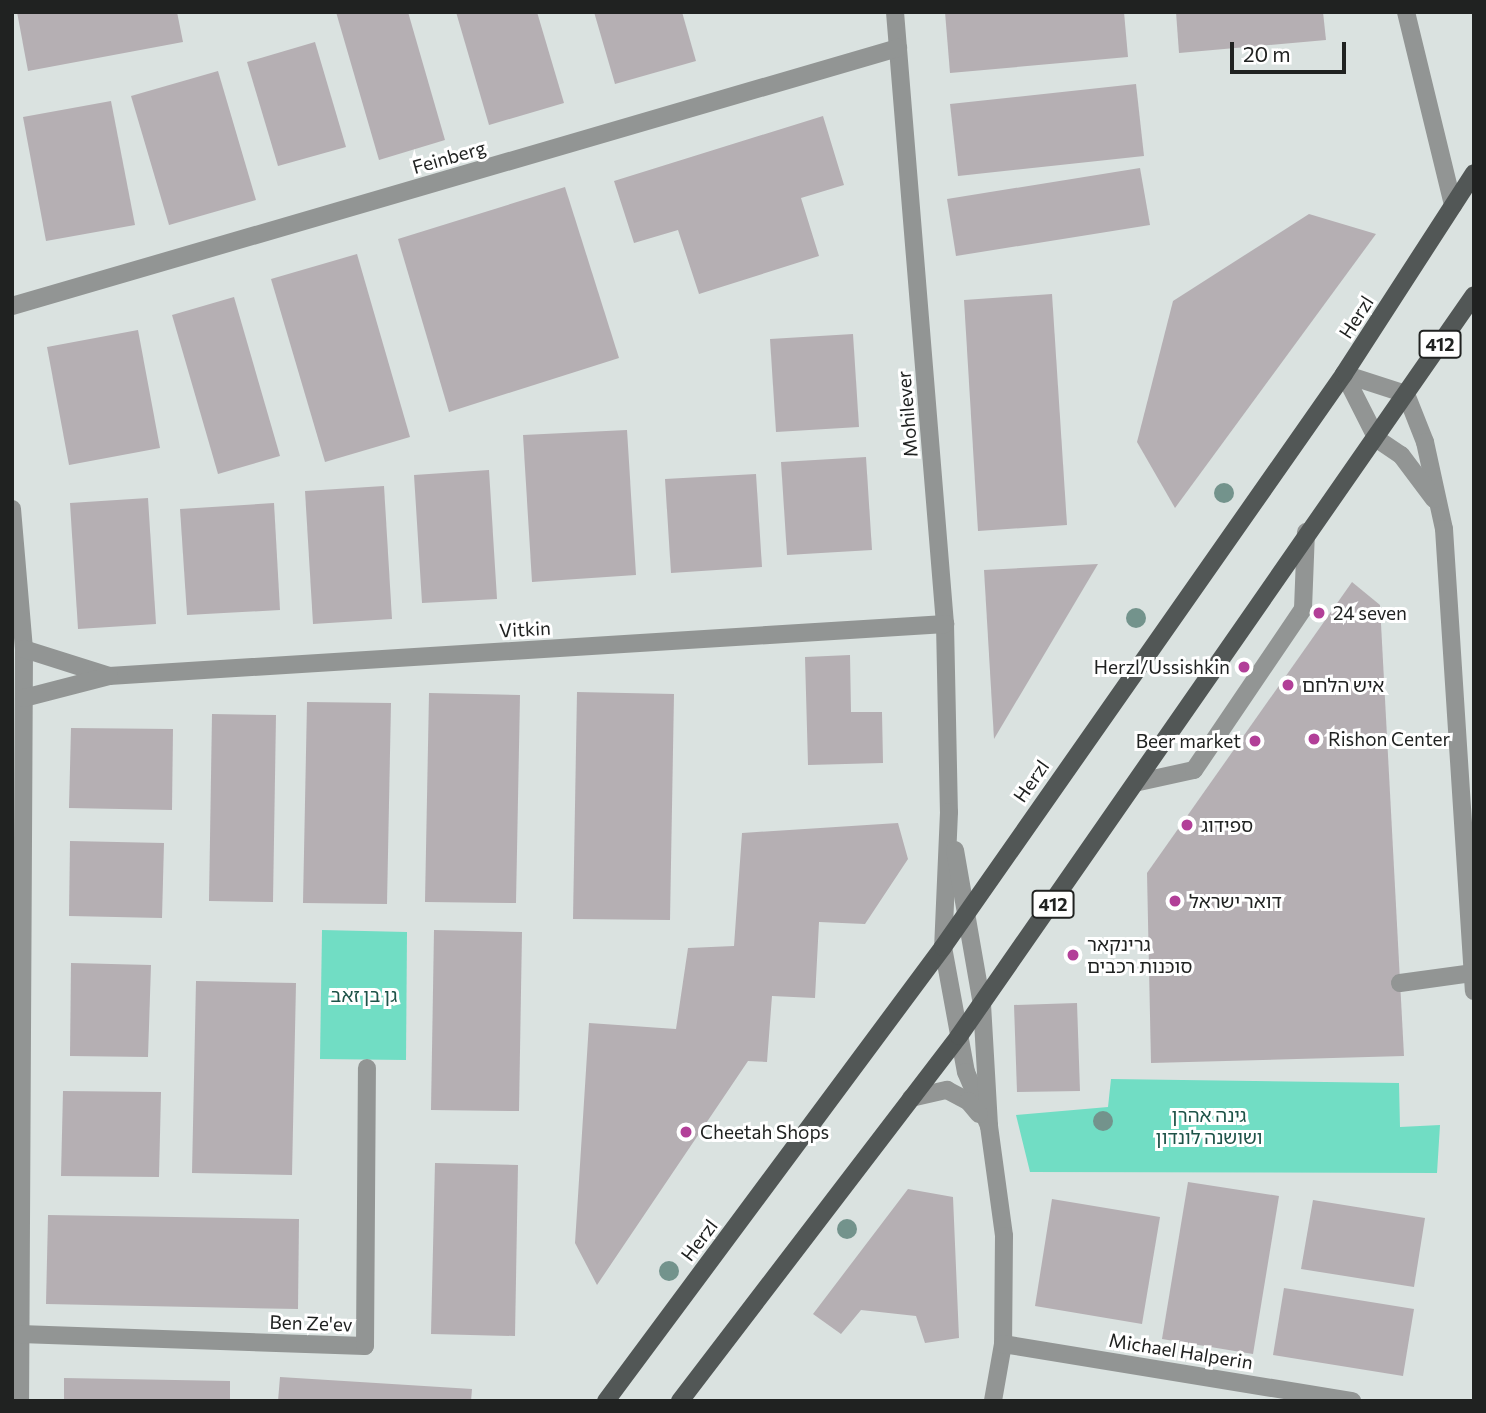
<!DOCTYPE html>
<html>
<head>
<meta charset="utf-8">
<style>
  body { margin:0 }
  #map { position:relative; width:1486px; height:1413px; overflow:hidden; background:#dae2e0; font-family:Commissioner,"Noto Sans Hebrew",sans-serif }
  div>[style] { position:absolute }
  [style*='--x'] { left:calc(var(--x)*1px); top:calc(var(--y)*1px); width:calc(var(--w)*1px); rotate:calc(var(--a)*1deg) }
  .green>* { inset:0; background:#71ddc4 }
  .building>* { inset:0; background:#b5afb3 }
  .minor>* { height:18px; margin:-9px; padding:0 9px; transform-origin:9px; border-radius:9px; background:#929594 }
  .major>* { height:18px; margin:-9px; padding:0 9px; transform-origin:9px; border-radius:9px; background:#525756 }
  .trees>* { width:20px; height:20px; margin:-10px; border-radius:50%; background:#73938c }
  .dots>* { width:19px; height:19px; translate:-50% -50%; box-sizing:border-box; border:4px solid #fff; border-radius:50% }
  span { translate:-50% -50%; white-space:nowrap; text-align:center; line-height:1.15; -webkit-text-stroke:6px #fff; paint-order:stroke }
  .shield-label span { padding:2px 5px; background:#fff; border:2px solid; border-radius:5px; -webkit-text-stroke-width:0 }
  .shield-label { font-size:18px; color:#202221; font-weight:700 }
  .street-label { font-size:19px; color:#202221 }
  .poi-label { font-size:19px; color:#202221 }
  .left { translate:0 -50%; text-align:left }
  .right { translate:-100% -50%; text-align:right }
  .park-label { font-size:19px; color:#1e5348 }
  .frame { position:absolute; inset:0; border:14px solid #202221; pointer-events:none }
  .scale { position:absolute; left:1230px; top:42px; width:116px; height:32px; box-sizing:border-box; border:4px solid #202221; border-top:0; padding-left:9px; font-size:21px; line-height:24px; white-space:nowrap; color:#202221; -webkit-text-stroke:5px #fff; paint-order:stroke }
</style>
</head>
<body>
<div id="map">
  <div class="green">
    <div style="clip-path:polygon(322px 930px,407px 932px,406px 1060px,320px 1059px)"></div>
    <div style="clip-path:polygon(1111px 1079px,1399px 1083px,1400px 1127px,1440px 1125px,1437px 1173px,1030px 1172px,1016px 1115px,1108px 1107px)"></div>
  </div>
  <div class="building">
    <div style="clip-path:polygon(17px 12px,177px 12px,183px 42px,28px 71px)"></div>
    <div style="clip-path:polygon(336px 12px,408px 12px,445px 140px,379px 160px)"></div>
    <div style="clip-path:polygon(456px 12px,537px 12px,564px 103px,489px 125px)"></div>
    <div style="clip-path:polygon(594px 12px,682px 12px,696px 61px,615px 84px)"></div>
    <div style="clip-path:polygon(945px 12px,1124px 12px,1128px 57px,950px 73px)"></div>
    <div style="clip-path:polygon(1176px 12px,1323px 12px,1326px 40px,1179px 53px)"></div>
    <div style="clip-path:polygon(315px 42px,346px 147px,278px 166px,247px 62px)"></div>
    <div style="clip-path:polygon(218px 71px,256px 200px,169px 225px,131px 96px)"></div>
    <div style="clip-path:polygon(1136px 84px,1144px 156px,958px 176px,950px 104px)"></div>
    <div style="clip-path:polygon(111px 101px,135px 225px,46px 241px,23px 117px)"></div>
    <div style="clip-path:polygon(823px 116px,844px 185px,801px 198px,819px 256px,699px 294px,678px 230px,634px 243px,614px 181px)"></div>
    <div style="clip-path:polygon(1140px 168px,1150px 225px,956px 256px,947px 199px)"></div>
    <div style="clip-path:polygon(565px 187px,619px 358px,449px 412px,398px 239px)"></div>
    <div style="clip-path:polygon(1309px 214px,1376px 234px,1175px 508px,1137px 442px,1173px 301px)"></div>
    <div style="clip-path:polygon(357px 254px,410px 437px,325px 462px,271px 279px)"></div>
    <div style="clip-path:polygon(1052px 294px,1067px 525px,978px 531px,964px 300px)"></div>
    <div style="clip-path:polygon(234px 297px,280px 456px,218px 474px,172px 315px)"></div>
    <div style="clip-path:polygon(138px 330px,160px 448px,69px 465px,47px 347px)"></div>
    <div style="clip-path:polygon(853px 334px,859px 427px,776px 432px,770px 339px)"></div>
    <div style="clip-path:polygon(627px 430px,636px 575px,532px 582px,523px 435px)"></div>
    <div style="clip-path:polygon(866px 457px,872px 550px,787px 555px,781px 462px)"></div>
    <div style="clip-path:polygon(489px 470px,497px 599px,422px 603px,414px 475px)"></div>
    <div style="clip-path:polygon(756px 474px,762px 567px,671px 573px,665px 479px)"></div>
    <div style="clip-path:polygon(384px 486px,392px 619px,313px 624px,305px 491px)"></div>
    <div style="clip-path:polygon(148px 498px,156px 624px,78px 629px,70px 503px)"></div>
    <div style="clip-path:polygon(274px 503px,280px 610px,187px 615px,180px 509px)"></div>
    <div style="clip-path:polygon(1098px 564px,994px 739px,984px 570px)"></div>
    <div style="clip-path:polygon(1352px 582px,1380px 605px,1404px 1056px,1151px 1063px,1147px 873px)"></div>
    <div style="clip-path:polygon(850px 655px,851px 712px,882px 712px,883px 763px,808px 765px,805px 657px)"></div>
    <div style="clip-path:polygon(577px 692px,674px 694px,670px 920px,573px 919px)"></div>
    <div style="clip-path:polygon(429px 693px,520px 695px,516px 903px,425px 902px)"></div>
    <div style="clip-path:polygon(307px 702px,391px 703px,387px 904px,303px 903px)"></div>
    <div style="clip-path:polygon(212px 714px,276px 715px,273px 902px,209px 901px)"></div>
    <div style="clip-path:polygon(71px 728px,173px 729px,172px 810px,69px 808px)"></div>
    <div style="clip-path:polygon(898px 823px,908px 859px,865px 924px,819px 922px,815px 998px,772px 996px,767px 1062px,748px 1061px,597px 1285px,575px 1243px,589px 1023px,676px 1029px,688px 948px,734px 946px,742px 833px)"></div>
    <div style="clip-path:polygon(70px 841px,164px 843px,162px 918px,69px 916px)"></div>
    <div style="clip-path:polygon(434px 930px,522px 932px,519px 1111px,431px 1110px)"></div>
    <div style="clip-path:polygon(71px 963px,151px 965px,148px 1057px,70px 1056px)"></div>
    <div style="clip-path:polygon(196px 981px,296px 983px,292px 1175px,192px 1173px)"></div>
    <div style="clip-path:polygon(1077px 1003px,1080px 1091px,1017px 1092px,1014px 1005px)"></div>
    <div style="clip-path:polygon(63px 1091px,161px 1092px,159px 1177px,61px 1176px)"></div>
    <div style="clip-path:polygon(435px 1163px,518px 1165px,515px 1336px,431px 1334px)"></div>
    <div style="clip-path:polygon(1188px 1182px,1279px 1196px,1253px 1354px,1162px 1339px)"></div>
    <div style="clip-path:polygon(908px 1189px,953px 1197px,959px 1338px,925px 1343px,916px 1316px,861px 1310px,841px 1334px,813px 1314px)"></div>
    <div style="clip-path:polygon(1052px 1199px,1160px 1217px,1142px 1324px,1035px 1306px)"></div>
    <div style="clip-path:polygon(1313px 1200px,1425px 1218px,1414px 1287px,1301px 1269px)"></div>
    <div style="clip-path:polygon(48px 1215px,299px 1219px,298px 1309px,46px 1304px)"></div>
    <div style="clip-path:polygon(1284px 1288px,1414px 1309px,1403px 1376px,1273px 1355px)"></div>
    <div style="clip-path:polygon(280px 1377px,472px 1389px,471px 1401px,278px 1401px)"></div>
    <div style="clip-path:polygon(64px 1378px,230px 1381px,230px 1401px,64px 1401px)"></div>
  </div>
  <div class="minor">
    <div style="--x:895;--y:12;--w:614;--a:85.33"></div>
    <div style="--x:945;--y:624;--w:188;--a:88.8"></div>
    <div style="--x:949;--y:812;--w:135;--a:92.5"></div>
    <div style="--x:943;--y:947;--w:127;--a:79.6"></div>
    <div style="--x:966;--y:1072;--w:59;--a:66.9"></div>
    <div style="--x:1406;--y:12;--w:199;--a:76.3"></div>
    <div style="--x:12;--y:306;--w:923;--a:-16.24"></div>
    <div style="--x:1344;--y:374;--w:65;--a:17.9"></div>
    <div style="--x:1406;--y:394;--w:52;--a:68.4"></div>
    <div style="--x:1425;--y:442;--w:89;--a:77.7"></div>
    <div style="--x:1444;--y:529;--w:463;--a:86.3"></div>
    <div style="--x:1344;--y:374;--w:73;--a:63.1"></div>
    <div style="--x:1377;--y:439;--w:29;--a:34"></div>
    <div style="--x:1401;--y:455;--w:55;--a:53.1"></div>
    <div style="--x:12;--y:509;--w:141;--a:85.1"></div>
    <div style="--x:24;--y:649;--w:752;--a:90.3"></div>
    <div style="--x:24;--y:649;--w:89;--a:17.6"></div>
    <div style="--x:109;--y:676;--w:838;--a:-3.56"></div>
    <div style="--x:24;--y:698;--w:88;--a:-14.5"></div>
    <div style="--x:1139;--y:782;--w:56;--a:-12.3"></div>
    <div style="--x:1194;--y:770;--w:194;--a:-55.9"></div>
    <div style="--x:1303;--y:609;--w:77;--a:-87.8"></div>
    <div style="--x:955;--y:850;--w:156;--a:80.1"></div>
    <div style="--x:982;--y:1004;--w:122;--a:86.7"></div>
    <div style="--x:989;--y:1126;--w:111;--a:82.2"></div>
    <div style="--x:1004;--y:1236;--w:108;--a:90.5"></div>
    <div style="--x:1003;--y:1344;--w:58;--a:100"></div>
    <div style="--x:1400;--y:983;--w:74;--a:-7.8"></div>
    <div style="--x:911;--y:1098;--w:37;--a:-13"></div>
    <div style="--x:947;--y:1090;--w:24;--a:28"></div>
    <div style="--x:968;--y:1101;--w:17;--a:50"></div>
    <div style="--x:20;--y:1334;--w:345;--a:2"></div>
    <div style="--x:365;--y:1346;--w:278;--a:-89.6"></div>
    <div style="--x:1003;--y:1344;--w:354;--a:9.3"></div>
  </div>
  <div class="major">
    <div style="--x:606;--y:1401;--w:565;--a:-53.41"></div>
    <div style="--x:943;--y:947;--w:699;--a:-55.01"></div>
    <div style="--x:1344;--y:374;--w:239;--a:-57.1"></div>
    <div style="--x:680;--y:1401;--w:459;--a:-52.6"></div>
    <div style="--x:959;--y:1036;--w:902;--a:-55.2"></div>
  </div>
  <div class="trees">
    <div style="left:1224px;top:493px"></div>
    <div style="left:1136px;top:618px"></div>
    <div style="left:1103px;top:1121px"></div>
    <div style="left:847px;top:1229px"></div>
    <div style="left:669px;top:1271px"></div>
  </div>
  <div class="dots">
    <div style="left:1319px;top:613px;background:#b23f98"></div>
    <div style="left:1244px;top:667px;background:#b23f98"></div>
    <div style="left:1288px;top:685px;background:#b23f98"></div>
    <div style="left:1314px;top:739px;background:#b23f98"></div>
    <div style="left:1255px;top:741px;background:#b23f98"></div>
    <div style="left:1187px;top:825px;background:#b23f98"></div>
    <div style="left:1175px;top:901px;background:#b23f98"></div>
    <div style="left:1073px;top:955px;background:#b23f98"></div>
    <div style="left:686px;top:1132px;background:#b23f98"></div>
  </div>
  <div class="shield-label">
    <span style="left:1440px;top:344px">412</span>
    <span style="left:1053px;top:904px">412</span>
  </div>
  <div class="street-label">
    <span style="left:449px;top:157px;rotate:-16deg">Feinberg</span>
    <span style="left:1356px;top:317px;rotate:-57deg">Herzl</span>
    <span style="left:907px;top:414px;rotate:-95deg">Mohilever</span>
    <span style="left:525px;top:629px;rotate:-3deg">Vitkin</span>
    <span style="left:1031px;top:781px;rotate:-55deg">Herzl</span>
    <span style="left:699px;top:1240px;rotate:-53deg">Herzl</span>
    <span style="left:311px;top:1323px;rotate:2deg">Ben Ze'ev</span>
    <span style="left:1181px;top:1351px;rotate:9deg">Michael Halperin</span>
  </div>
  <div class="poi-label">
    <span class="left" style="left:1333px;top:613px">24 seven</span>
    <span class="right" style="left:1230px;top:667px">Herzl/Ussishkin</span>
    <span class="left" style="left:1302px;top:685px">איש הלחם</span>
    <span class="left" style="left:1328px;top:739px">Rishon Center</span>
    <span class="right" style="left:1241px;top:741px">Beer market</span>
    <span class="left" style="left:1201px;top:825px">ספידוג</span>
    <span class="left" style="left:1189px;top:901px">דואר ישראל</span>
    <span class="left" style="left:1087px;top:955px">גרינקאר<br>סוכנות רכבים</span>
    <span class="left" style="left:700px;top:1132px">Cheetah Shops</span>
  </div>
  <div class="park-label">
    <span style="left:364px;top:995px">גן בן זאב</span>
    <span style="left:1209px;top:1126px">גינה אהרן<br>ושושנה לונדון</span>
  </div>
  <div class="frame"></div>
  <div class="scale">20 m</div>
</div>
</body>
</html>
